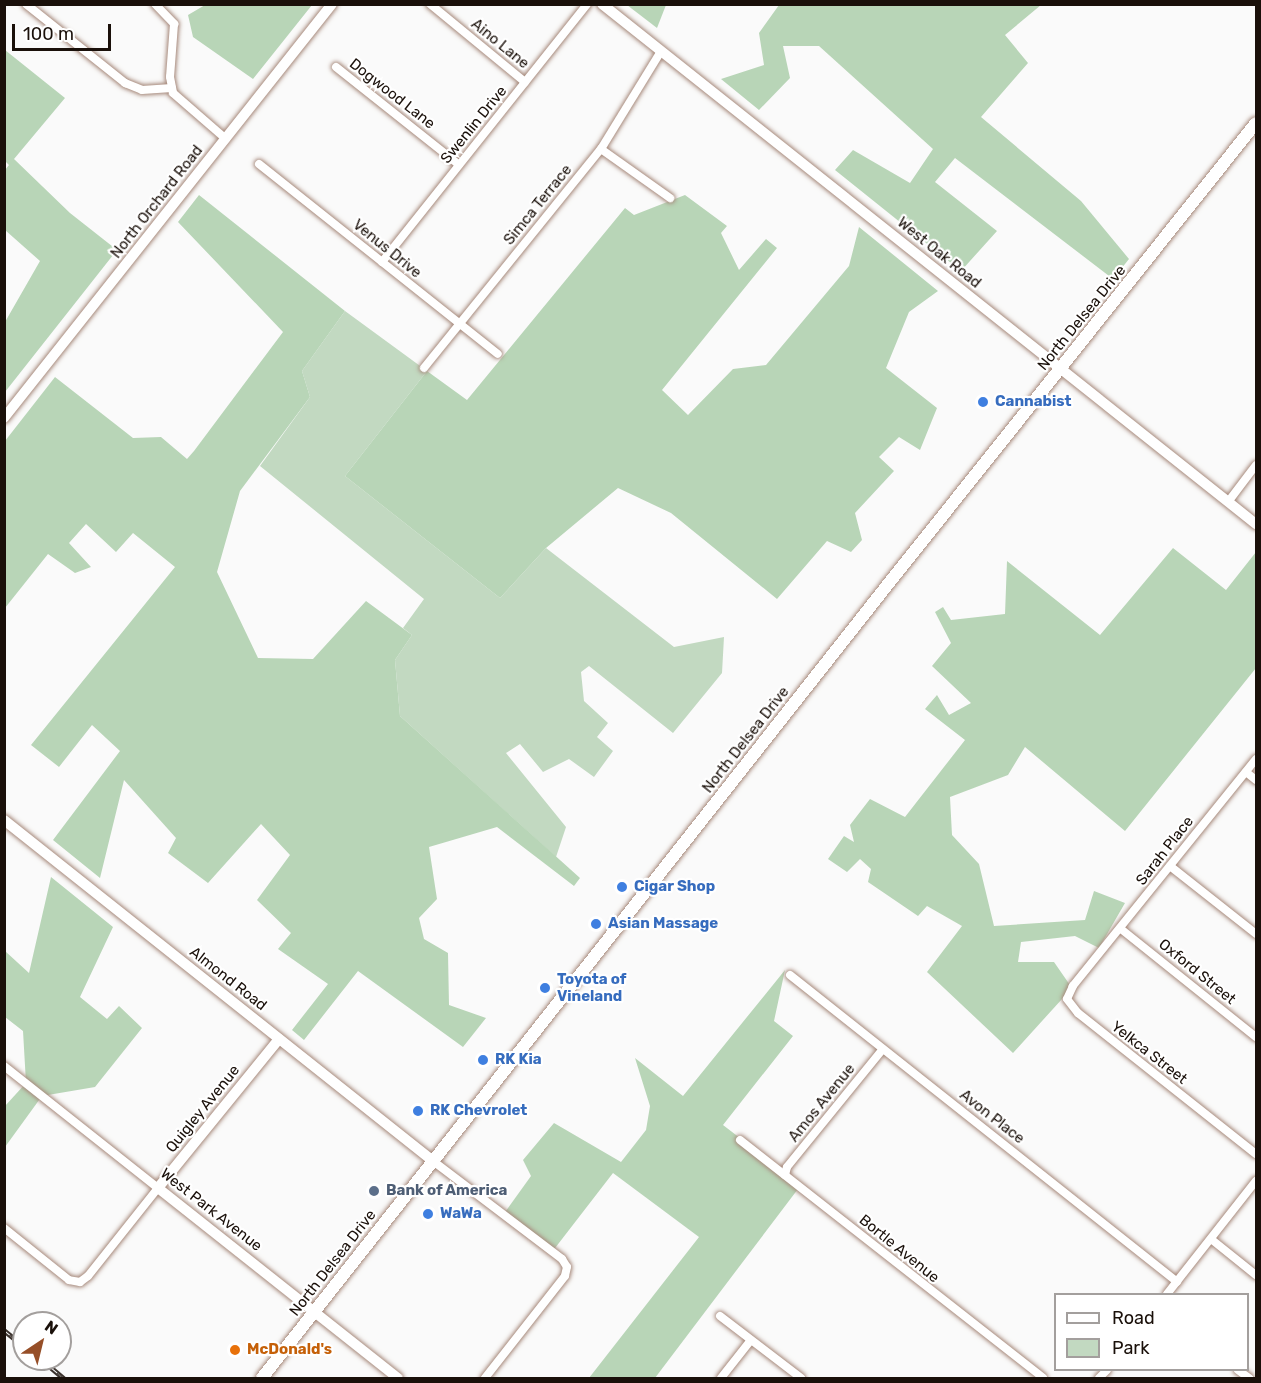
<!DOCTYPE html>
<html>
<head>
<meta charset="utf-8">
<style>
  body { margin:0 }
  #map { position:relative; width:1261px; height:1383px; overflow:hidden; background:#fafafa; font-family:Rubik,sans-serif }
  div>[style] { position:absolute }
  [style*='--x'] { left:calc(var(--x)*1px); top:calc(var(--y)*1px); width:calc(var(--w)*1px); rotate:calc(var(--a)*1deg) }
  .green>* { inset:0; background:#c2d9c1 }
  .forest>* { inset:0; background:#b8d5b7 }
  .roads { filter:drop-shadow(0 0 2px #a78a7c) drop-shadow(0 0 2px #a78a7c) }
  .street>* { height:8px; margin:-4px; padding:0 4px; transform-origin:4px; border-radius:4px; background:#fff }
  .secondary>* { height:10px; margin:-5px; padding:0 5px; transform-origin:5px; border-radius:5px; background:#fff }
  .primary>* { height:12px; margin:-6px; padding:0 6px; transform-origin:6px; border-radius:6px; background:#fff }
  .rail>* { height:4.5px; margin-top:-2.25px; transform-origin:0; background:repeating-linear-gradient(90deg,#fff 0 7px,#3c332e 0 14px); box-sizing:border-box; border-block:2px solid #3c332e }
  .dots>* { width:16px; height:16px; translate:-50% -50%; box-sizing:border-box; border:3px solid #fff; border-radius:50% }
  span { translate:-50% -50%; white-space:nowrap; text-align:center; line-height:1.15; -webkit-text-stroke:4.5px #fff; paint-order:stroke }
  .street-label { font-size:15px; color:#1a100a }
  .shop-label { font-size:15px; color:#366cbe; font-weight:700 }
  .left { translate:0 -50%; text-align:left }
  .service-label { font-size:15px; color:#4e5e75; font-weight:700 }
  .food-label { font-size:15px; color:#c56008; font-weight:700 }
  .frame { position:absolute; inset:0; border:6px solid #1a100a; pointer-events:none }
  .legend { position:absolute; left:1054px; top:1293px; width:195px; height:78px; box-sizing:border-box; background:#fff; border:2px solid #a39f9d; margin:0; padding:8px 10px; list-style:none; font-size:18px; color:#1a100a }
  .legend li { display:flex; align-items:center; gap:12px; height:30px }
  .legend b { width:30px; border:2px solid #a39f9d }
  .north { position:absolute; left:12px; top:1311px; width:60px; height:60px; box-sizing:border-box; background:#fff; border:2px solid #a39f9d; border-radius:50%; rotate:35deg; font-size:16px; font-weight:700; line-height:24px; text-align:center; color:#1a100a }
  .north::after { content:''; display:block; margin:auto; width:21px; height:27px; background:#964f28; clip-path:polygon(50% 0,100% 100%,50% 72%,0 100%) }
  .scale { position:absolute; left:12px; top:24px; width:99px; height:27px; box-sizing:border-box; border:3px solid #1a100a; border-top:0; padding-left:8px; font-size:18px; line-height:21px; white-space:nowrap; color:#1a100a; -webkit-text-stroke:4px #fff; paint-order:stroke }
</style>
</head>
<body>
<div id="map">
  <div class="green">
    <div style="clip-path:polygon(345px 311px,427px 371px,345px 476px,500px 598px,546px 548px,674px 647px,724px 637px,722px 673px,673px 733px,589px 666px,581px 672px,584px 701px,608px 723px,597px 737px,613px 751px,594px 777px,569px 759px,543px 772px,520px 744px,506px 753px,566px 827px,556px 857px,400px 716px,395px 660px,412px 635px,403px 628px,424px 599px,260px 466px,310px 397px,302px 371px)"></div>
  </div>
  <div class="forest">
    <div style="clip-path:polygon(205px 5px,205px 4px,312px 5px,253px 79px,193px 37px,188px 15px)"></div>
    <div style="clip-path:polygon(627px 5px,666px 5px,657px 28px)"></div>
    <div style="clip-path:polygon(779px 5px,1041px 5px,1005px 35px,1028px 63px,981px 117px,1081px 201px,1129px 259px,1113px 279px,955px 158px,935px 182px,997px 231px,961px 271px,835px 170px,853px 150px,910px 183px,933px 149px,819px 46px,783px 46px,790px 78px,759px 110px,721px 79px,764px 65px,759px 33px)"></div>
    <div style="clip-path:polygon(5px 50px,65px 98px,14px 159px,70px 213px,117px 250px,5px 392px,5px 322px,40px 261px,5px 230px,5px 170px,9px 165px,4px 160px)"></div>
    <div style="clip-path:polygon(199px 195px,345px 311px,302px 371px,310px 397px,240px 491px,217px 572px,258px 658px,313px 659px,366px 601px,412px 635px,395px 660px,400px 716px,580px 878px,574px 886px,497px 827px,429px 847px,437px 899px,419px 918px,424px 939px,448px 953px,449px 1005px,486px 1018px,463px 1047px,358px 971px,304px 1040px,292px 1030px,328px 984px,278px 949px,291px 933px,257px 900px,290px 855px,261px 824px,208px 883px,168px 853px,176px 838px,124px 780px,100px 878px,53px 840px,120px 751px,92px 725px,59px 767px,31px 745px,175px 567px,133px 533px,116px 552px,86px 524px,69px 543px,91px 567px,75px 573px,48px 554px,5px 608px,5px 441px,55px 377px,133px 438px,161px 437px,187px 459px,194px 451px,283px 332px,178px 222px)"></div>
    <div style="clip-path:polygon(685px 195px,727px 226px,721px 233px,739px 270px,766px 239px,777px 248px,662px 390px,688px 415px,733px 369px,766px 365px,849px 266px,859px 227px,938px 291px,909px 312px,886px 368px,937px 408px,920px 450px,899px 437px,879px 457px,894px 471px,855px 513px,862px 540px,851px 552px,827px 541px,777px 599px,671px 513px,618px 488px,546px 548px,500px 598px,345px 476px,427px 371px,467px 400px,625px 208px,634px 215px)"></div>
    <div style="clip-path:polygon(1173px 548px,1226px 590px,1256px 552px,1256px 668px,1125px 831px,1025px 747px,1008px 775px,950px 797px,952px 835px,979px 864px,994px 926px,1085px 920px,1094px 891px,1125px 903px,1099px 948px,1075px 936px,1021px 942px,1018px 962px,1054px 962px,1072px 988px,1013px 1053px,927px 972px,962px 926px,927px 906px,918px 916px,868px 882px,871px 869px,860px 859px,847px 872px,828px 859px,844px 836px,854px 842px,850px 825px,870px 799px,905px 817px,965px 740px,925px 709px,937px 695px,949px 715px,971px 703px,932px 666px,951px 643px,935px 612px,943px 607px,951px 620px,1005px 614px,1007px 561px,1100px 635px)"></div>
    <div style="clip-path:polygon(51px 877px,113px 927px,80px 997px,107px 1019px,119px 1006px,142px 1028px,95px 1087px,42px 1096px,5px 1147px,5px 1106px,26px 1083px,23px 1031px,5px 1017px,5px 951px,29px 973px)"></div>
    <div style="clip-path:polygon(785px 970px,774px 1021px,793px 1036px,723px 1125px,801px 1185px,655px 1378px,589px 1378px,699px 1237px,613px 1173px,552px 1252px,503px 1215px,531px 1176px,523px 1160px,554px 1123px,621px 1162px,646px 1130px,650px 1106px,635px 1058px,683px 1096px)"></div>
  </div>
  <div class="roads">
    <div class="street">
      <div style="--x:26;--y:4;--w:127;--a:38.6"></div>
      <div style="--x:125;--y:83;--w:18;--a:22"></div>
      <div style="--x:142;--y:90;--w:30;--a:-4"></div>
      <div style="--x:155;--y:4;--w:28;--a:46"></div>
      <div style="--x:174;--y:24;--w:53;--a:94.3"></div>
      <div style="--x:170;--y:77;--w:16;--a:79"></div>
      <div style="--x:173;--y:93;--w:70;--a:41"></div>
      <div style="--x:430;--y:4;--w:123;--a:39.4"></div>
      <div style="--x:336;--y:67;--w:157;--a:38.5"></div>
      <div style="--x:601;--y:149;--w:85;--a:35.4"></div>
      <div style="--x:259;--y:164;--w:305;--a:38.5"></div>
      <div style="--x:382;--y:262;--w:330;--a:-51.5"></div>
      <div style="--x:424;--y:368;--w:282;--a:-51.1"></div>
      <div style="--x:601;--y:149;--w:115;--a:-58.5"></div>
      <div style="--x:1228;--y:502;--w:46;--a:-52.9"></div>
      <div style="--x:1256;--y:759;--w:292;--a:128.9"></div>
      <div style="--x:1073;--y:986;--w:14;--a:115"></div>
      <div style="--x:1067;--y:999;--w:18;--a:52"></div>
      <div style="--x:1078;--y:1013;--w:227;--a:38.4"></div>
      <div style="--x:1246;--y:772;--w:13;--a:39"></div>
      <div style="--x:1170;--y:866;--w:110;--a:38.3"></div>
      <div style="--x:1121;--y:929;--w:173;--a:38.7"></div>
      <div style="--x:790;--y:975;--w:494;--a:38.4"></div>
      <div style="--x:4;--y:1066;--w:196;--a:38.4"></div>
      <div style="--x:158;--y:1188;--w:112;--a:128.5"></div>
      <div style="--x:88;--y:1276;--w:10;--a:143"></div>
      <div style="--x:80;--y:1282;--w:11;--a:-170"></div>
      <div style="--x:69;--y:1280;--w:83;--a:-141.3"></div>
      <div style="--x:740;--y:1140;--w:385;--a:38.1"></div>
      <div style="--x:433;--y:1161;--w:162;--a:37.2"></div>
      <div style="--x:562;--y:1259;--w:9;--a:58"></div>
      <div style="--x:567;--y:1267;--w:9;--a:103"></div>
      <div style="--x:565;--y:1276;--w:130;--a:128.1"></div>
      <div style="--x:785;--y:1175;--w:8;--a:-76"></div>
      <div style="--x:787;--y:1167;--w:152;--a:-50.9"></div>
      <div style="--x:1211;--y:1239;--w:58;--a:38.7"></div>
      <div style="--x:1167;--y:1294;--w:144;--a:-51.8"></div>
      <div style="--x:720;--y:1316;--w:102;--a:37.4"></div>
      <div style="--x:1238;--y:1370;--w:14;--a:36"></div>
      <div style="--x:721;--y:1378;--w:48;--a:-51.7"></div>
      <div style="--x:1099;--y:1378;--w:11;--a:-45"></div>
    </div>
    <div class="secondary">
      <div style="--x:602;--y:4;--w:836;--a:38.49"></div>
      <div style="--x:4;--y:418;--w:528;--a:-51.61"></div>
      <div style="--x:4;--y:820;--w:548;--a:38.48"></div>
      <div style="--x:279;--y:1039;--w:192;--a:129.1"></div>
      <div style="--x:158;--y:1188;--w:306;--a:38.4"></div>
    </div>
    <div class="primary">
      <div style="--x:262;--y:1378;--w:1012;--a:-51.74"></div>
      <div style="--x:889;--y:583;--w:588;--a:-51.42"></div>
    </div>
  </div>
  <div class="rail">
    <div style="--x:4;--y:1330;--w:26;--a:39"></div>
    <div style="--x:41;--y:1359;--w:30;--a:40"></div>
  </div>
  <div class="dots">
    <div style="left:983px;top:402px;background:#3f7fe0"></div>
    <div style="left:622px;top:887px;background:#3f7fe0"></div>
    <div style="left:596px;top:924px;background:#3f7fe0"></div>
    <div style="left:545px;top:988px;background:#3f7fe0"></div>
    <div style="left:483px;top:1060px;background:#3f7fe0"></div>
    <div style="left:418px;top:1111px;background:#3f7fe0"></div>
    <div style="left:374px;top:1191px;background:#5c6f8a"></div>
    <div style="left:428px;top:1214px;background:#3f7fe0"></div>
    <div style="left:235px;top:1350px;background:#e8710a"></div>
  </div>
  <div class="street-label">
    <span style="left:500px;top:44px;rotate:39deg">Aino Lane</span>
    <span style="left:392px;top:94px;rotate:38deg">Dogwood Lane</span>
    <span style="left:474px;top:125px;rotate:-51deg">Swenlin Drive</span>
    <span style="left:157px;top:202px;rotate:-52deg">North Orchard Road</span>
    <span style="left:538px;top:205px;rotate:-51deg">Simca Terrace</span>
    <span style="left:387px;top:249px;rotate:39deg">Venus Drive</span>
    <span style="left:939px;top:253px;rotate:39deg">West Oak Road</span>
    <span style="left:1082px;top:318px;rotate:-51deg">North Delsea Drive</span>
    <span style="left:746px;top:740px;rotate:-52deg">North Delsea Drive</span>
    <span style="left:1165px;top:851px;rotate:-52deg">Sarah Place</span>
    <span style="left:1197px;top:972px;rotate:39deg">Oxford Street</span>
    <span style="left:228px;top:979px;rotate:38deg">Almond Road</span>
    <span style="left:1149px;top:1053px;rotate:38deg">Yelkca Street</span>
    <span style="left:822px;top:1103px;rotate:-51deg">Amos Avenue</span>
    <span style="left:203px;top:1109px;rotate:-51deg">Quigley Avenue</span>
    <span style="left:992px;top:1117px;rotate:38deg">Avon Place</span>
    <span style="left:211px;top:1210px;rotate:38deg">West Park Avenue</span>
    <span style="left:899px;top:1249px;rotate:39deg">Bortle Avenue</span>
    <span style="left:333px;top:1263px;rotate:-52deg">North Delsea Drive</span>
  </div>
  <div class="shop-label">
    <span class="left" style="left:995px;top:402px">Cannabist</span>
    <span class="left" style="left:634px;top:887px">Cigar Shop</span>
    <span class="left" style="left:608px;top:924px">Asian Massage</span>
    <span class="left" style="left:557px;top:988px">Toyota of<br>Vineland</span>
    <span class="left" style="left:495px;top:1060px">RK Kia</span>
    <span class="left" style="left:430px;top:1111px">RK Chevrolet</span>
    <span class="left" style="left:440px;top:1214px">WaWa</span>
  </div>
  <div class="service-label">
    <span class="left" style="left:386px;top:1191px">Bank of America</span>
  </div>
  <div class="food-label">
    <span class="left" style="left:247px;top:1350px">McDonald's</span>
  </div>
  <div class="frame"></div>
  <ul class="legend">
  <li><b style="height:8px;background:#fff"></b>Road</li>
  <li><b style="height:16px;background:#c2d9c1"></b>Park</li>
  </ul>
  <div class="north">N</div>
  <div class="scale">100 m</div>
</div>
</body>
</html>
